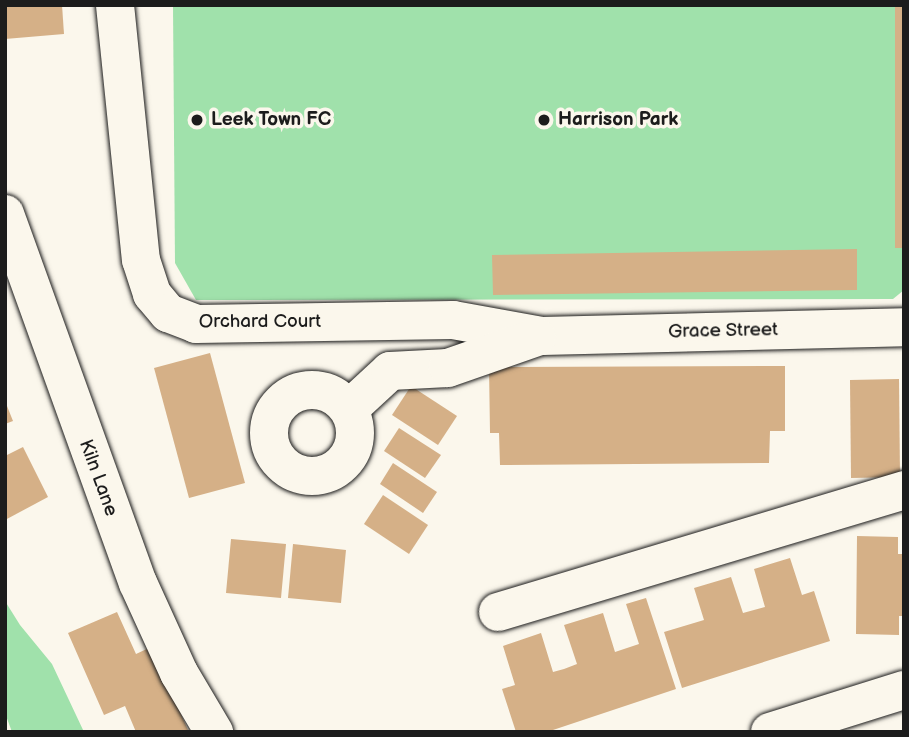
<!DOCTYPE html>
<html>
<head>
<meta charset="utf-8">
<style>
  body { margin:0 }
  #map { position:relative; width:909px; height:737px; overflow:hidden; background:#fbf7ec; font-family:"Balsamiq Sans",sans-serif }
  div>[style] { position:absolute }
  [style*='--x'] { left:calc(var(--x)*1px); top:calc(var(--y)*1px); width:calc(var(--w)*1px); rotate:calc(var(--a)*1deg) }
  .green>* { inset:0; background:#a0e1ab }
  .building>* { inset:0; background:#d5b087 }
  .roads { filter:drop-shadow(0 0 2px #1c1c1c) drop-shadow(0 0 2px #1c1c1c) }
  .minor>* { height:38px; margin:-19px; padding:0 19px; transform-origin:19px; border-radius:19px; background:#fbf7ec }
  .minor>.ring { margin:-19px; padding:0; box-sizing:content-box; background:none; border:38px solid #fbf7ec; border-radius:50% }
  .dots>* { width:19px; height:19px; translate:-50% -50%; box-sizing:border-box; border:4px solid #fbf7ec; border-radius:50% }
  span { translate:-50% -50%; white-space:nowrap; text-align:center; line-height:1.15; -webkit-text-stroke:7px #fbf7ec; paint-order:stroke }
  .poi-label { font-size:19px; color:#1c1c1c; font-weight:700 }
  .left { translate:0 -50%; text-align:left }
  .street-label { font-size:19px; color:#1c1c1c }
  .frame { position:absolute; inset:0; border:7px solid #1c1c1c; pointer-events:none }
</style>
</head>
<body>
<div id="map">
  <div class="green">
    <div style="clip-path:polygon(173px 5px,904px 5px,904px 290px,893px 299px,196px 300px,175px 263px)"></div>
    <div style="clip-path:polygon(5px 601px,20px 625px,52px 664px,84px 732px,12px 732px,5px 713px)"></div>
  </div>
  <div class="building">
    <div style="clip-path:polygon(5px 5px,62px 5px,64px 34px,5px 39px)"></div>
    <div style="clip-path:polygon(895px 5px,904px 5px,904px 248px,895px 248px)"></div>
    <div style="clip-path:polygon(857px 249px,857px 290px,493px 295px,492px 255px)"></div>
    <div style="clip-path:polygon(210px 353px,245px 483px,189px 498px,154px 368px)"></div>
    <div style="clip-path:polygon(785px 366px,785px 431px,770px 431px,769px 463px,500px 465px,499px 433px,490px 433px,489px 367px)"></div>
    <div style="clip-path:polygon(899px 379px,900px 477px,851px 478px,850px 380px)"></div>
    <div style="clip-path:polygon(411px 386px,457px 416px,438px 445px,392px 415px)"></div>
    <div style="clip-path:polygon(5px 401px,13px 421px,5px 424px)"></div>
    <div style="clip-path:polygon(399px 428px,441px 455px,425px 478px,384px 451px)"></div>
    <div style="clip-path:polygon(23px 447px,48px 497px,5px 520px,5px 456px)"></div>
    <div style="clip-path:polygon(393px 463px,437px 492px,423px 513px,380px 484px)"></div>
    <div style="clip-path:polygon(383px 495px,428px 525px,409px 554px,364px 524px)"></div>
    <div style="clip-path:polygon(857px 536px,898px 537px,898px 554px,904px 554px,904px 616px,899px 616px,899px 635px,856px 634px)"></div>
    <div style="clip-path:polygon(231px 539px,286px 544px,281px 598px,226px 593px)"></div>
    <div style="clip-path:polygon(293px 544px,346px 550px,341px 603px,288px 598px)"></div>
    <div style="clip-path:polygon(790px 558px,802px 595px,814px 591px,830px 641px,682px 688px,664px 632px,704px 620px,694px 588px,731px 577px,743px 613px,765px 607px,754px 569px)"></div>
    <div style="clip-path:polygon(646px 598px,676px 689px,547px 732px,516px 732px,502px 689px,515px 685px,503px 646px,541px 633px,553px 672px,564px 669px,577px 664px,564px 625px,603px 613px,615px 652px,639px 644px,626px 604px)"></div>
    <div style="clip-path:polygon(117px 612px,136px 654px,151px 647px,188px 730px,136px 732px,125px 706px,104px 715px,68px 633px)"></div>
  </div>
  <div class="roads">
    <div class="minor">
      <div style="--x:115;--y:5;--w:256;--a:84.2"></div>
      <div style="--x:141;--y:260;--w:36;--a:72"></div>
      <div style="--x:152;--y:294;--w:25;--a:50"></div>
      <div style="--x:168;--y:313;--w:30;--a:21"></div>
      <div style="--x:196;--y:324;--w:257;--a:-0.9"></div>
      <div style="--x:453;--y:320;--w:90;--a:10.2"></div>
      <div style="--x:542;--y:336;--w:362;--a:-1.4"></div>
      <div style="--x:5;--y:214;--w:392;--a:70.2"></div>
      <div style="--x:138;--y:583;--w:99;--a:65.5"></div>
      <div style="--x:179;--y:673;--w:69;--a:59.3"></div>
      <div class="ring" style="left:269px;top:390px;width:48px;height:48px"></div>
      <div style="--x:349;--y:409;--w:56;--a:-42.8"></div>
      <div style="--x:390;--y:371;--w:58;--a:-3"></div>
      <div style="--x:448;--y:368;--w:94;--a:-19.2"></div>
      <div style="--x:498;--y:612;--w:424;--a:-16.7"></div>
      <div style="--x:770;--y:732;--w:140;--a:-17.4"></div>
    </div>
  </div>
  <div class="dots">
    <div style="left:197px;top:120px;background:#1c1c1c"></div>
    <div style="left:544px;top:120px;background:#1c1c1c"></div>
  </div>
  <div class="poi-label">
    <span class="left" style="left:211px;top:120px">Leek Town FC</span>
    <span class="left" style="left:558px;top:120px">Harrison Park</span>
  </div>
  <div class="street-label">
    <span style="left:260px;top:322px">Orchard Court</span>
    <span style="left:723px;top:331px;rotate:-1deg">Grace Street</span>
    <span style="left:98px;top:478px;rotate:70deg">Kiln Lane</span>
  </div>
  <div class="frame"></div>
</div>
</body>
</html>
